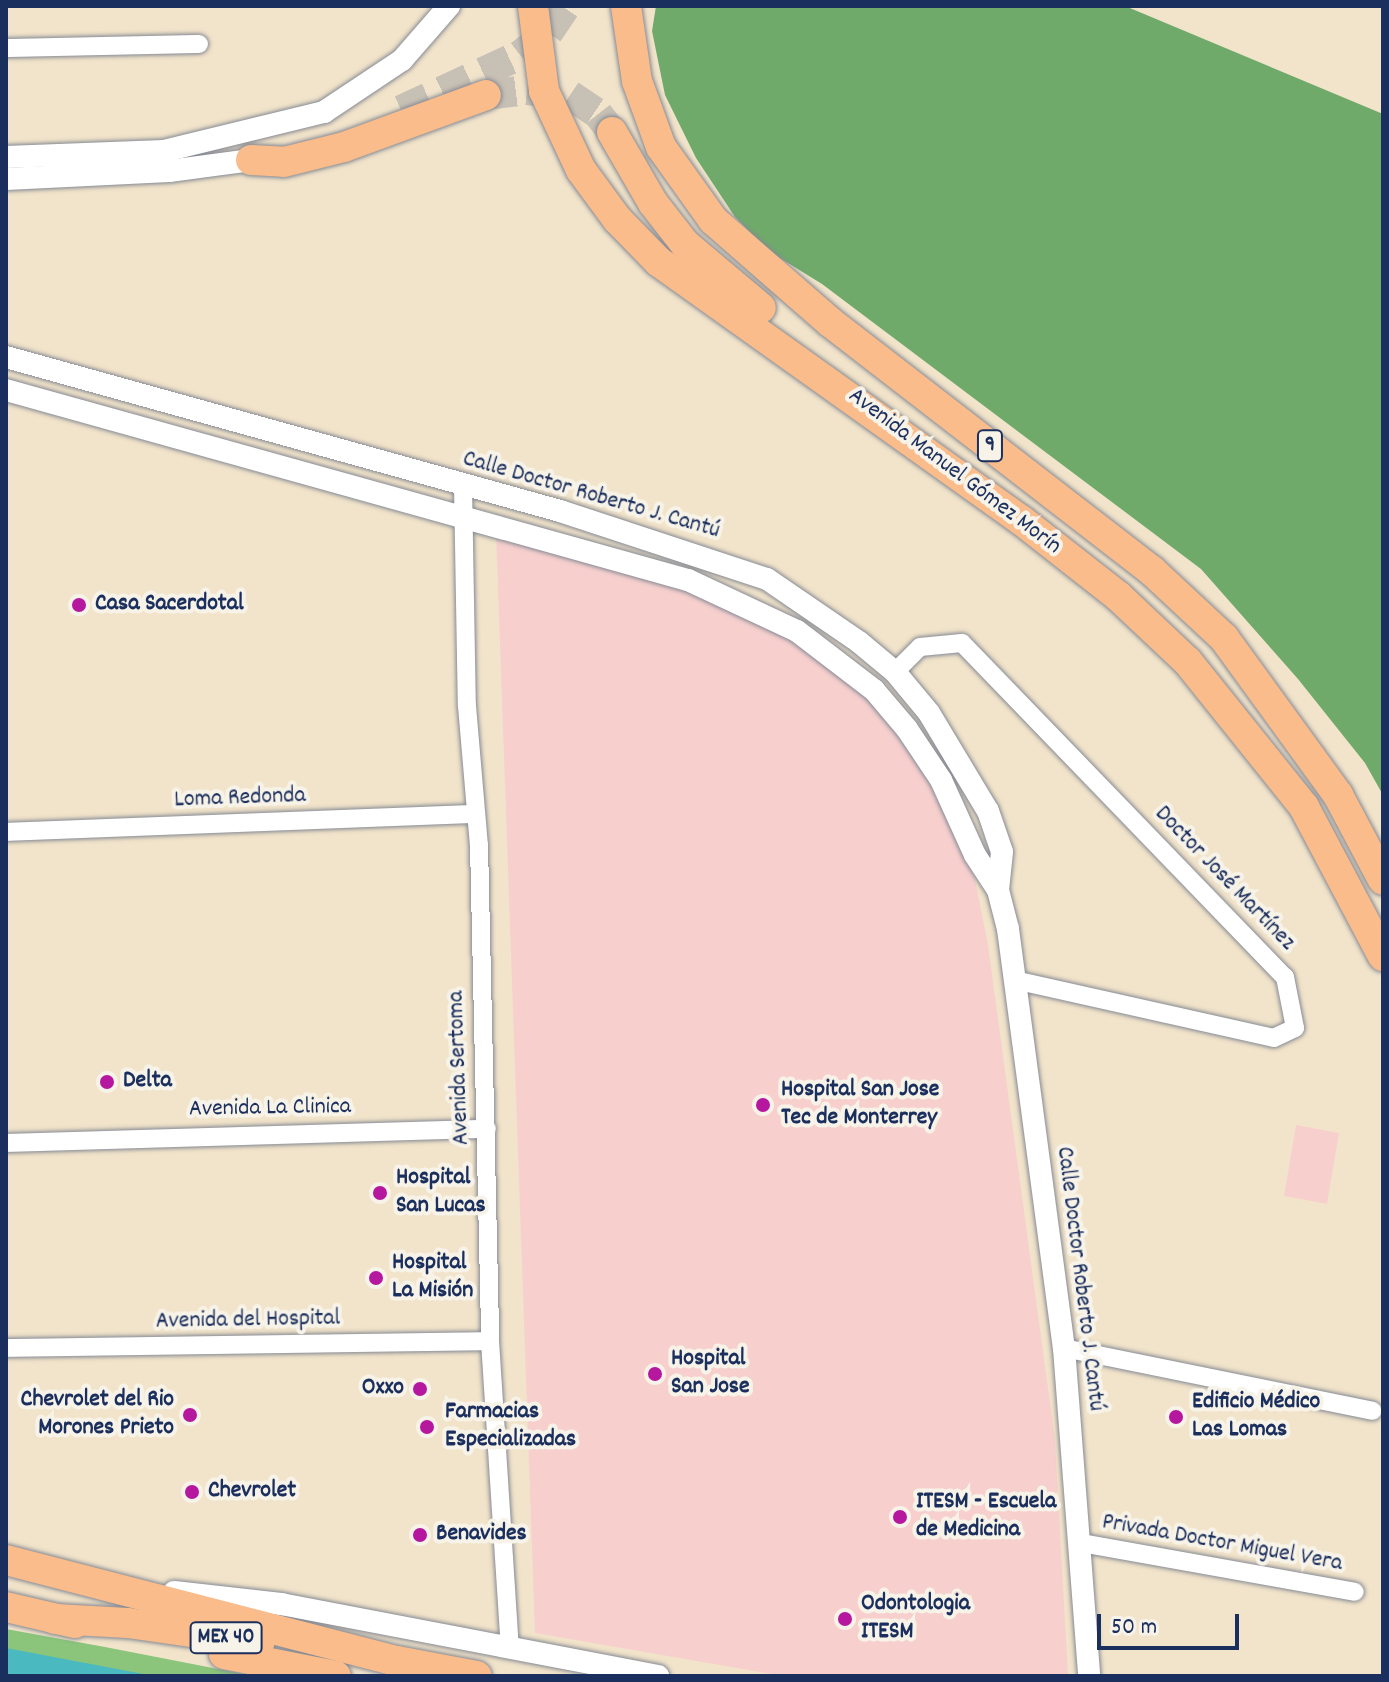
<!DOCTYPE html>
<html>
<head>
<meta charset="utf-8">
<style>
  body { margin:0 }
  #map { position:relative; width:1389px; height:1682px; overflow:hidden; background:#f2e4ca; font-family:Dekko,sans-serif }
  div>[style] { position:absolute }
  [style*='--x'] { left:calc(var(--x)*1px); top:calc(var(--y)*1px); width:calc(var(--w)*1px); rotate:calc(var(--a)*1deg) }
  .built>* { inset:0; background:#f7d0ce }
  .green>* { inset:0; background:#8ac57b }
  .forest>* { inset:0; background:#6faa6b }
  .water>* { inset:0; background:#4ab9c0 }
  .trunk-tunnel>* { height:30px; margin-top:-15px; transform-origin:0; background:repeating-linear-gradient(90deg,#c7c0b4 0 30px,transparent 0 45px) }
  .roads { filter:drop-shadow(0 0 2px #868a94) drop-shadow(0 0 2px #868a94) }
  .minor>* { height:18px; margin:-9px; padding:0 9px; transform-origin:9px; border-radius:9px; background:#fff }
  .tertiary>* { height:22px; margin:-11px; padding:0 11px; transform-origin:11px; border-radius:11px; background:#fff }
  .trunk>* { height:30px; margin:-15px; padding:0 15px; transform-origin:15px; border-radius:15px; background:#fabc8b }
  .dots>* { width:22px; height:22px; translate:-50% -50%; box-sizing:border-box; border:4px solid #f7f3e8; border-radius:50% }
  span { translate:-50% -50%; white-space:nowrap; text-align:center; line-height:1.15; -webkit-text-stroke:8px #f7f3e8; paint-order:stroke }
  .shield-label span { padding:2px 6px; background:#f7f3e8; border:2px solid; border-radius:6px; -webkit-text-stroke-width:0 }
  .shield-label { font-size:22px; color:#1b2f5e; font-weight:700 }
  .street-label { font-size:24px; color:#1b2f5e }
  .poi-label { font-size:24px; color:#1b2f5e; font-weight:700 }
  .left { translate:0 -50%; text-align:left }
  .right { translate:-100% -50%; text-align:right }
  .frame { position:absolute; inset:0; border:8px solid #1b2f5e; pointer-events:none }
  .scale { position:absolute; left:1097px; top:1614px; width:142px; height:36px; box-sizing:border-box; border:4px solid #1b2f5e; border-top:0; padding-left:10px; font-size:24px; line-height:28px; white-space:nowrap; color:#1b2f5e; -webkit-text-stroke:6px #f7f3e8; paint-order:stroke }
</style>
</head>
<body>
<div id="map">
  <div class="built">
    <div style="clip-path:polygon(496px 531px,706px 590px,853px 676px,922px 760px,969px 850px,988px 945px,1055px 1440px,1068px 1676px,783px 1676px,535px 1633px)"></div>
    <div style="clip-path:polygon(1296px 1125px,1339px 1133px,1327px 1204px,1284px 1196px)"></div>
  </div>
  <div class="green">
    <div style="clip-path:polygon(6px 1629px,105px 1647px,254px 1676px,6px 1676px)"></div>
  </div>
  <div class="forest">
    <div style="clip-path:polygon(656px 6px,1125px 6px,1383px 114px,1383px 795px,1365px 763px,1298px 679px,1201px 569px,822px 284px,770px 252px,735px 217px,696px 158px,665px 95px,652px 31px)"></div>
  </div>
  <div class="water">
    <div style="clip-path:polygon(6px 1648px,154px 1676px,6px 1676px)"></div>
  </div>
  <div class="trunk-tunnel">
    <div style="--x:486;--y:95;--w:41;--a:-7"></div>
    <div style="--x:527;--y:90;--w:43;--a:6.6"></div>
    <div style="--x:570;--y:95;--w:34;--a:34"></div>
    <div style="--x:598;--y:114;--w:23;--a:52"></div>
    <div style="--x:401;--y:110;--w:131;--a:-24.8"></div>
    <div style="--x:520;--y:55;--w:36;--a:-38"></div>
    <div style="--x:548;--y:33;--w:32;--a:-56"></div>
  </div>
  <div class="roads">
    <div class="minor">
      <div style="--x:6;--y:48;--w:193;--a:-1.2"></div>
      <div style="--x:463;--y:486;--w:220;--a:89"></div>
      <div style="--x:467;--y:706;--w:140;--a:85.1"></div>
      <div style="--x:479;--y:845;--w:496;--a:88.7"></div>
      <div style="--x:490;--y:1341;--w:308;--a:86.3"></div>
      <div style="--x:895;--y:672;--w:35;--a:-45"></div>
      <div style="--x:920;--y:647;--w:42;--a:-5.4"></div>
      <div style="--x:962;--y:643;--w:465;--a:46"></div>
      <div style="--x:1285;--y:977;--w:52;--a:78.9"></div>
      <div style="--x:1295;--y:1028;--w:23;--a:155"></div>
      <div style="--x:1274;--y:1038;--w:266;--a:-167.4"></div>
      <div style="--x:6;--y:832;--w:470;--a:-2.2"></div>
      <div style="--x:6;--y:1143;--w:481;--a:-1.7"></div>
      <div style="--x:6;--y:1348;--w:484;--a:-0.8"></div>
      <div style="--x:1064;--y:1348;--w:315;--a:11.5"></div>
      <div style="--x:1081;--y:1543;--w:278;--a:10.1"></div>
    </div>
    <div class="tertiary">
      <div style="--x:6;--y:157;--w:158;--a:-2.2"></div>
      <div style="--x:164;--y:151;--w:165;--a:-13.7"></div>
      <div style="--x:324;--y:112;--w:94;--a:-33.7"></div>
      <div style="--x:402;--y:60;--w:72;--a:-49"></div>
      <div style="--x:6;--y:179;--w:163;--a:-2.8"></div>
      <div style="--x:169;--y:171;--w:83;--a:-7.6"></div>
      <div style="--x:6;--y:357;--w:575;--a:15.53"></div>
      <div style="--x:560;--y:511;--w:218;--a:18.2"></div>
      <div style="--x:767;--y:579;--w:112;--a:34.4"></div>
      <div style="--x:859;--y:642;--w:47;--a:39.8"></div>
      <div style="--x:895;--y:672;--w:53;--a:50.3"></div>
      <div style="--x:929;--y:713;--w:114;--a:59"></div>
      <div style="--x:988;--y:811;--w:43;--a:71.1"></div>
      <div style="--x:1002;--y:852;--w:38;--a:96"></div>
      <div style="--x:6;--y:390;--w:708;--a:15.57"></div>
      <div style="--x:688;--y:580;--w:120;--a:25.1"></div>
      <div style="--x:797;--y:631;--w:97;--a:37.5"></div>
      <div style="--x:874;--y:690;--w:51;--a:49.8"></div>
      <div style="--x:907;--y:729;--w:61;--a:56.3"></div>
      <div style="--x:941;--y:780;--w:82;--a:65.6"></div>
      <div style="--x:975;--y:855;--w:42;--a:56.7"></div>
      <div style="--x:998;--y:890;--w:40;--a:75.6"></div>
      <div style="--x:1008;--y:929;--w:423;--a:82.4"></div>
      <div style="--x:1064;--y:1348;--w:329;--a:85.6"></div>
      <div style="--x:174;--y:1592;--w:108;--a:6.4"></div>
      <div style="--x:281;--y:1604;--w:384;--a:10.8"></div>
    </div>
    <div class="trunk">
      <div style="--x:533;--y:6;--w:86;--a:82.6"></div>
      <div style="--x:544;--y:91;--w:87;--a:64.9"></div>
      <div style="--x:581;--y:170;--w:61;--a:53.7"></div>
      <div style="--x:617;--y:219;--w:60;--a:45.7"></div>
      <div style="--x:659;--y:262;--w:445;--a:35.5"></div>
      <div style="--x:1021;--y:520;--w:123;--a:38.1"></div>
      <div style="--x:1118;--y:596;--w:96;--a:43.3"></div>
      <div style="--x:1188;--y:662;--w:186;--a:51.3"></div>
      <div style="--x:1304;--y:807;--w:169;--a:62.1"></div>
      <div style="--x:626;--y:6;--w:76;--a:81.7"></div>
      <div style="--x:637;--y:81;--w:70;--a:70"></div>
      <div style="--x:661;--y:147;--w:90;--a:54.5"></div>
      <div style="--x:713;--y:220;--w:155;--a:41.1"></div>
      <div style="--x:830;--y:322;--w:407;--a:37.7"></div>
      <div style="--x:1152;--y:571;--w:98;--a:42.9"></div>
      <div style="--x:1224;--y:638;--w:194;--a:54"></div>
      <div style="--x:1338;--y:795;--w:96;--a:62.1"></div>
      <div style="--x:612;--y:132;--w:82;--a:60"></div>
      <div style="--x:653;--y:203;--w:52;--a:52"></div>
      <div style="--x:685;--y:244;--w:99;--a:40.1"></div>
      <div style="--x:251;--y:160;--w:33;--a:3"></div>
      <div style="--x:284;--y:162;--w:62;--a:-14"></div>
      <div style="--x:344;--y:147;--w:151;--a:-20.1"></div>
      <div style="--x:6;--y:1560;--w:404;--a:14.5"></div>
      <div style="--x:397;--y:1661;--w:81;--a:10.6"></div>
      <div style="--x:6;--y:1607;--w:71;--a:13.1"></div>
      <div style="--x:55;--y:1619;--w:73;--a:3.1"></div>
      <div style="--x:128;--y:1623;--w:133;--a:8.2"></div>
      <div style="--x:224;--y:1654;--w:114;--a:11.1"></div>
    </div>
  </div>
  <div class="dots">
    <div style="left:79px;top:605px;background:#b5179e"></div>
    <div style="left:107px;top:1082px;background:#b5179e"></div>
    <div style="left:763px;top:1105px;background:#b5179e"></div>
    <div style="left:380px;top:1193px;background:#b5179e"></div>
    <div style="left:376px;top:1278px;background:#b5179e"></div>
    <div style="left:655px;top:1374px;background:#b5179e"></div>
    <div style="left:420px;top:1389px;background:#b5179e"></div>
    <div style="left:190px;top:1415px;background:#b5179e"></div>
    <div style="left:1176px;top:1417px;background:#b5179e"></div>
    <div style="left:427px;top:1427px;background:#b5179e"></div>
    <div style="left:192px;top:1492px;background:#b5179e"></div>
    <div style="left:900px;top:1517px;background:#b5179e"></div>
    <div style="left:420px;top:1535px;background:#b5179e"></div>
    <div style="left:845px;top:1619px;background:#b5179e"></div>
  </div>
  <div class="shield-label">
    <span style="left:990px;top:446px">9</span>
    <span style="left:226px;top:1638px">MEX 40</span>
  </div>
  <div class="street-label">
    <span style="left:954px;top:472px;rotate:37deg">Avenida Manuel Gómez Morín</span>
    <span style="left:591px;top:496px;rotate:16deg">Calle Doctor Roberto J. Cantú</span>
    <span style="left:240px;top:799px;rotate:-2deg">Loma Redonda</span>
    <span style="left:1224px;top:879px;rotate:46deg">Doctor José Martínez</span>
    <span style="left:460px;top:1068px;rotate:-92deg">Avenida Sertoma</span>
    <span style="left:270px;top:1109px;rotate:-1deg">Avenida La Clinica</span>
    <span style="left:1079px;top:1279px;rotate:83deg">Calle Doctor Roberto J. Cantú</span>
    <span style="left:248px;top:1321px;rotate:-1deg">Avenida del Hospital</span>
    <span style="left:1222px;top:1544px;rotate:10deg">Privada Doctor Miguel Vera</span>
  </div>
  <div class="poi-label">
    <span class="left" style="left:95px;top:605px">Casa Sacerdotal</span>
    <span class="left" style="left:123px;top:1082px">Delta</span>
    <span class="left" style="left:781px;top:1105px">Hospital San Jose<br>Tec de Monterrey</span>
    <span class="left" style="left:396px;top:1193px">Hospital<br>San Lucas</span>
    <span class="left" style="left:392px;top:1278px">Hospital<br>La Misión</span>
    <span class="left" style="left:671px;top:1374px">Hospital<br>San Jose</span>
    <span class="right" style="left:404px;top:1389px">Oxxo</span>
    <span class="right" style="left:174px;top:1415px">Chevrolet del Rio<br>Morones Prieto</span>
    <span class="left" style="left:1192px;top:1417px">Edificio Médico<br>Las Lomas</span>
    <span class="left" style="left:445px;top:1427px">Farmacias<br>Especializadas</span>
    <span class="left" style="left:208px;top:1492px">Chevrolet</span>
    <span class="left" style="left:916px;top:1517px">ITESM - Escuela<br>de Medicina</span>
    <span class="left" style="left:436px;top:1535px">Benavides</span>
    <span class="left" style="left:861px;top:1619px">Odontologia<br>ITESM</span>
  </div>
  <div class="frame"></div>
  <div class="scale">50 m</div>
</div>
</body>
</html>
